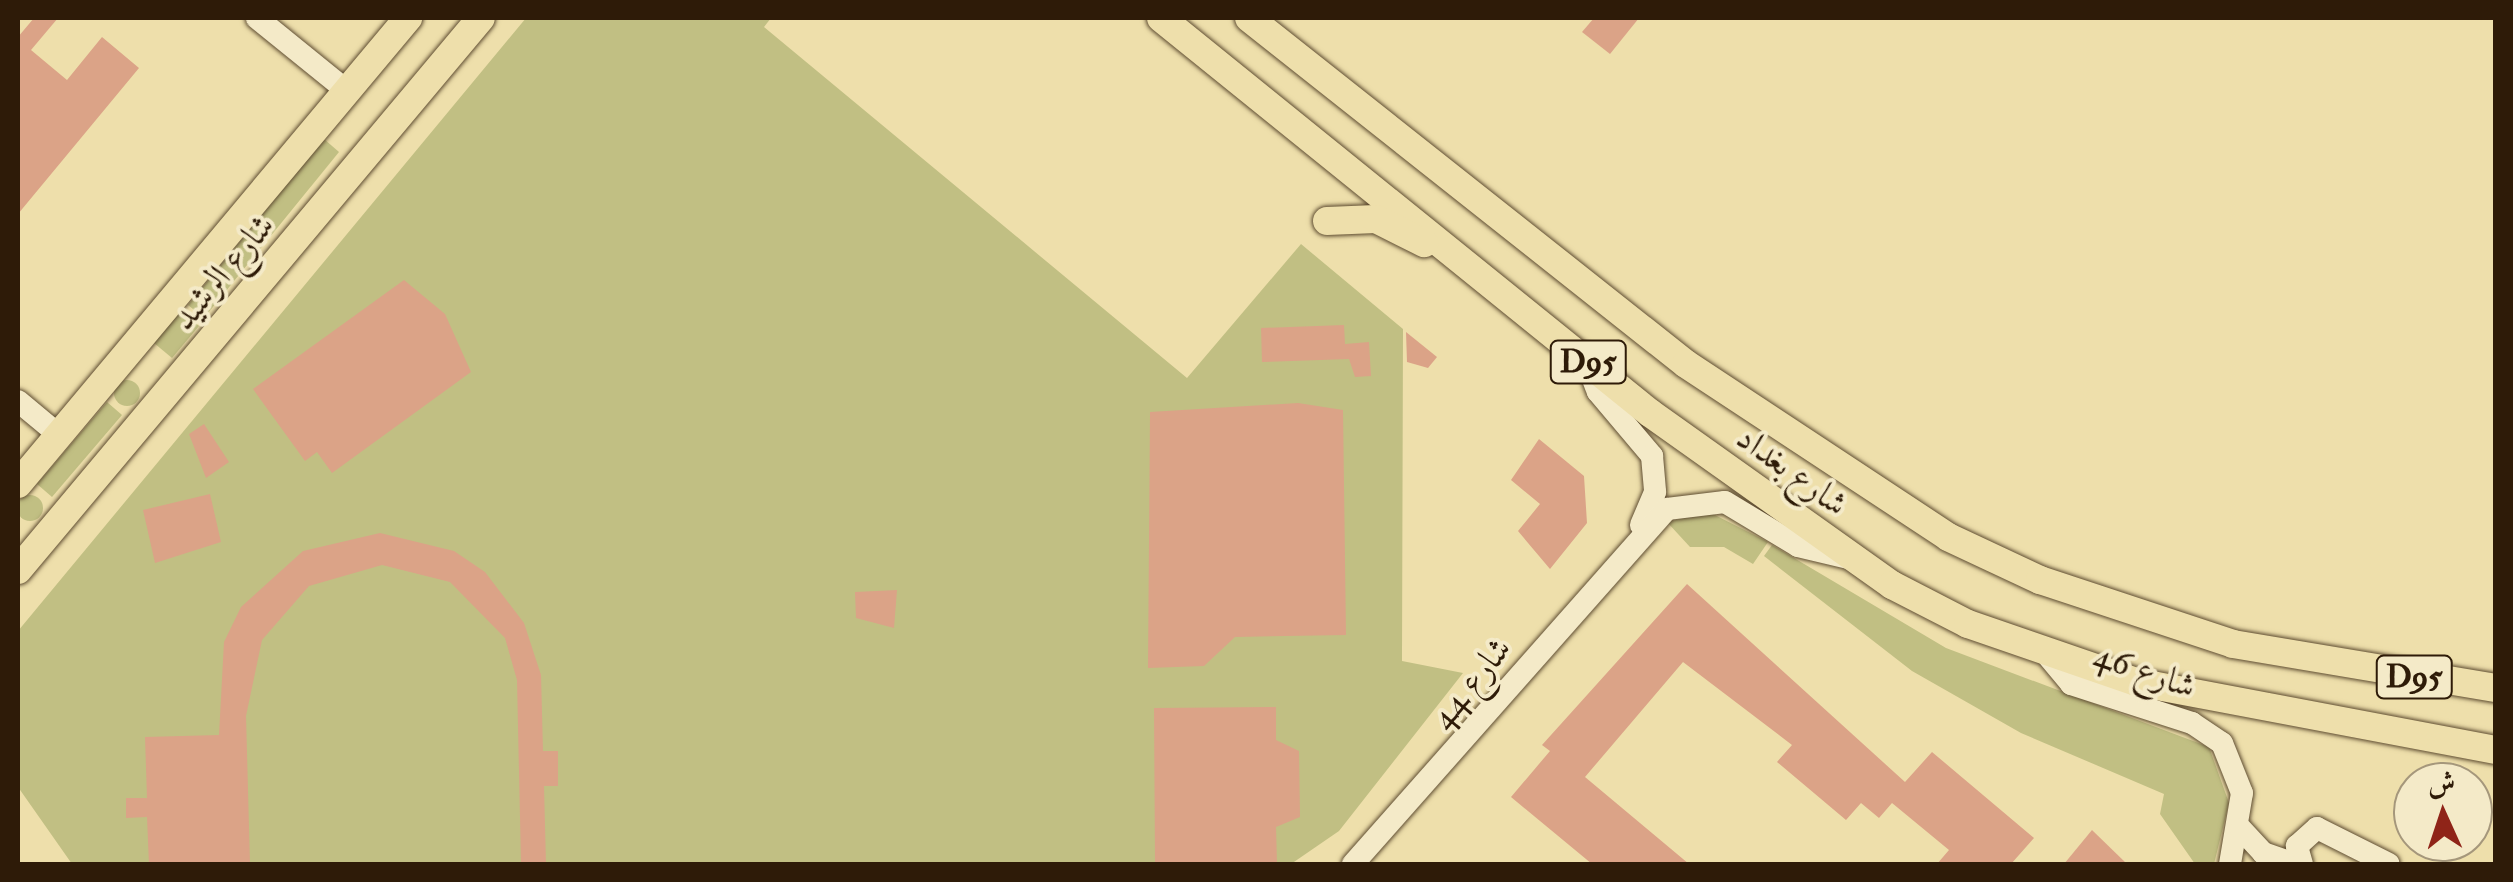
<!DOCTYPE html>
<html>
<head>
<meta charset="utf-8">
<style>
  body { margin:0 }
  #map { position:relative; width:2513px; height:882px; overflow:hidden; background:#eedfab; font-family:"IM FELL Double Pica",Amiri,serif }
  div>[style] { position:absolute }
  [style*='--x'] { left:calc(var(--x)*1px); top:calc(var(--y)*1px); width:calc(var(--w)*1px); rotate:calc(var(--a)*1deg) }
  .green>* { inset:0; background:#c1bf83 }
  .round { border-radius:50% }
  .building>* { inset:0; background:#dba387 }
  .roads { filter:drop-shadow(0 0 2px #5e4c31) drop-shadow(0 0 2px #5e4c31) }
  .minor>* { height:22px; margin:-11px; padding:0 11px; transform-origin:11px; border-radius:11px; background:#f4eac8 }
  .major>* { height:28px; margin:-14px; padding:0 14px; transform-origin:14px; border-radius:14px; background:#eedfab }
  span { translate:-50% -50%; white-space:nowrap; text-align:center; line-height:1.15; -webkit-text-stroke:8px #f4eac8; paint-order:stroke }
  .shield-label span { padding:2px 8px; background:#f4eac8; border:2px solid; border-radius:8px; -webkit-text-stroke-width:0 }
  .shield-label { font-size:32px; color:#2e1b08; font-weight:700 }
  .street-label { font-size:35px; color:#2e1b08 }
  .frame { position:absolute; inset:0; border:20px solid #2e1b08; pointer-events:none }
  .north { position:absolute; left:2393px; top:762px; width:100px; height:100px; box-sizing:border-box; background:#f4eac8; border:2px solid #a5977b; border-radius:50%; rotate:357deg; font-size:28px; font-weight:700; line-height:40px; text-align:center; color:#2e1b08 }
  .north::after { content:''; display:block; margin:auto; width:35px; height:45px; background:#8f2418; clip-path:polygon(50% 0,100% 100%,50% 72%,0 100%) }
</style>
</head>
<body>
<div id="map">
  <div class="green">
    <div style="clip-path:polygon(526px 18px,771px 18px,764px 27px,1187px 378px,1301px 244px,1403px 329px,1402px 661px,1463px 673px,1339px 831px,1291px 864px,72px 864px,18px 787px,18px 631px)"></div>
    <div style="clip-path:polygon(324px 139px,339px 152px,204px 318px,188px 305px)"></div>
    <div style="clip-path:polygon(181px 311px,199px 326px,172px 358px,154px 343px)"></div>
    <div class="round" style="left:114px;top:380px;width:26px;height:26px"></div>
    <div style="clip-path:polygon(107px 402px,122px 415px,52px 497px,37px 484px)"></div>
    <div class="round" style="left:17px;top:495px;width:26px;height:26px"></div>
    <div style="clip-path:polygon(1709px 512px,1768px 542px,1753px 564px,1724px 547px,1690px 547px,1667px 522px)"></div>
    <div style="clip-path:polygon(1772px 545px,1946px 648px,2209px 747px,2229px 803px,2214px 864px,2195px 864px,2160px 814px,2164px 794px,2021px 733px,1912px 671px,1764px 556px)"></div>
  </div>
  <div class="building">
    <div style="clip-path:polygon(34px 18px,58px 18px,31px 50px,67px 80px,102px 37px,139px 68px,18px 214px,18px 37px)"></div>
    <div style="clip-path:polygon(1594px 18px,1639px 18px,1610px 54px,1582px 32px)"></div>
    <div style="clip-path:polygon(404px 280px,445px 314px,471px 372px,332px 473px,317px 452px,305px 461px,253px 389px)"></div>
    <div style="clip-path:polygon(1344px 325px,1345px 344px,1369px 342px,1371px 376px,1355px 377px,1349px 359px,1262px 362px,1261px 328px)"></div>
    <div style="clip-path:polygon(1406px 332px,1437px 357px,1428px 368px,1407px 362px)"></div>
    <div style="clip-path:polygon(1298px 403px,1343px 410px,1346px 635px,1235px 637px,1204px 666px,1148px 668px,1150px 412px)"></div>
    <div style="clip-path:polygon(204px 424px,229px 462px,206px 478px,189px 434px)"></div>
    <div style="clip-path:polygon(1539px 439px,1584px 476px,1587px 523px,1550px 569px,1518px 531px,1540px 504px,1511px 480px)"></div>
    <div style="clip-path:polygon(210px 494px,221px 542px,155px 563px,143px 510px)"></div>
    <div style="clip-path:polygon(380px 533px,454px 551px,485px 572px,524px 623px,541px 675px,543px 751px,558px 751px,558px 786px,544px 786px,546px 864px,521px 864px,517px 680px,505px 638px,450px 582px,382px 565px,309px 586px,262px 640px,246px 716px,250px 864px,149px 864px,147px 817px,126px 818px,126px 798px,147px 798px,145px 737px,219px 735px,224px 642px,241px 607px,303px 551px)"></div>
    <div style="clip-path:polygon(1687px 584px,1905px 782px,1932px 752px,2034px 838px,2011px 864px,1937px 864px,1949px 850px,1892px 803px,1879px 818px,1861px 803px,1846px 820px,1777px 762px,1792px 745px,1683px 662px,1585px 777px,1689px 864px,1592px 864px,1511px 797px,1550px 751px,1542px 745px)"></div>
    <div style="clip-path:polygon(897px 590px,894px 628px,856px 618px,855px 592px)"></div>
    <div style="clip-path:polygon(1276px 707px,1276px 740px,1299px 751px,1300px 817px,1276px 827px,1277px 864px,1155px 864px,1154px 708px)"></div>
    <div style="clip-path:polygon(2092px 830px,2127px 864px,2064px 864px)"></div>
  </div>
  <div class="roads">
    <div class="minor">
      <div style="--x:257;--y:18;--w:116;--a:39"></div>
      <div style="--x:1586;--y:361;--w:33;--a:69"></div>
      <div style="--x:1598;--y:392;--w:84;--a:49.8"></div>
      <div style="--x:1652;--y:456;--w:36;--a:85"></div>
      <div style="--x:1655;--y:492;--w:36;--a:113"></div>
      <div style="--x:18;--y:401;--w:53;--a:39.7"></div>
      <div style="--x:2047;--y:655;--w:38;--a:50"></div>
      <div style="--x:2071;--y:684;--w:127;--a:17.9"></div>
      <div style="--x:2192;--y:723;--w:36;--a:34"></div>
      <div style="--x:2222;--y:743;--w:54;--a:68.2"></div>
      <div style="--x:2242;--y:793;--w:72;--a:99.6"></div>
      <div style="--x:2241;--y:829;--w:33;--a:47"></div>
      <div style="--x:2263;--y:853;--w:34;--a:19"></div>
      <div style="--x:1353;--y:864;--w:474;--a:-48.5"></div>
      <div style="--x:1667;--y:509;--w:58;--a:-6.9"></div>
      <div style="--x:1725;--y:502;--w:85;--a:31.1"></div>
      <div style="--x:1798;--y:546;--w:51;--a:13.5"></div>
      <div style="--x:2302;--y:864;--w:19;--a:-106"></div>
      <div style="--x:2297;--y:846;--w:27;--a:-42"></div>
      <div style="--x:2317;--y:828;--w:80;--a:26.6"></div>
    </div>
    <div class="major">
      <div style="--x:1161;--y:18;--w:629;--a:38.93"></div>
      <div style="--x:1650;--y:413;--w:297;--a:35.4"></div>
      <div style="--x:1892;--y:585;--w:85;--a:27.2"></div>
      <div style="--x:1968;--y:624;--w:178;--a:19"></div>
      <div style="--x:2136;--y:682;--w:366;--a:10.7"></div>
      <div style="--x:1249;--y:18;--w:557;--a:38.37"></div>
      <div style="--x:1686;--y:364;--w:314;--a:33.4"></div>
      <div style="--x:1948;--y:537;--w:102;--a:25.1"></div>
      <div style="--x:2040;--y:580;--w:203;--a:18.3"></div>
      <div style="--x:2233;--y:644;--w:267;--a:9.5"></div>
      <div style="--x:1327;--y:221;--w:49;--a:-2.3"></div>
      <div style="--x:1376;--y:219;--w:54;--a:26.6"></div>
      <div style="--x:18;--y:484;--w:608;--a:-50.07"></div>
      <div style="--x:18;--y:570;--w:720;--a:-50.01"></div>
    </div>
  </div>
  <div class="shield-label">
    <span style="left:1588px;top:362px">D95</span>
    <span style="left:2414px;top:677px">D95</span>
  </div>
  <div class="street-label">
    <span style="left:223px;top:272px;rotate:-50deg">شارع الرشيد</span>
    <span style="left:1792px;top:471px;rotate:36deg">شارع بغداد</span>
    <span style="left:2145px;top:671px;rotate:19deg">شارع 46</span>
    <span style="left:1471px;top:683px;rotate:-51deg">شارع 44</span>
  </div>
  <div class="frame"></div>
  <div class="north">ش</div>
</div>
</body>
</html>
